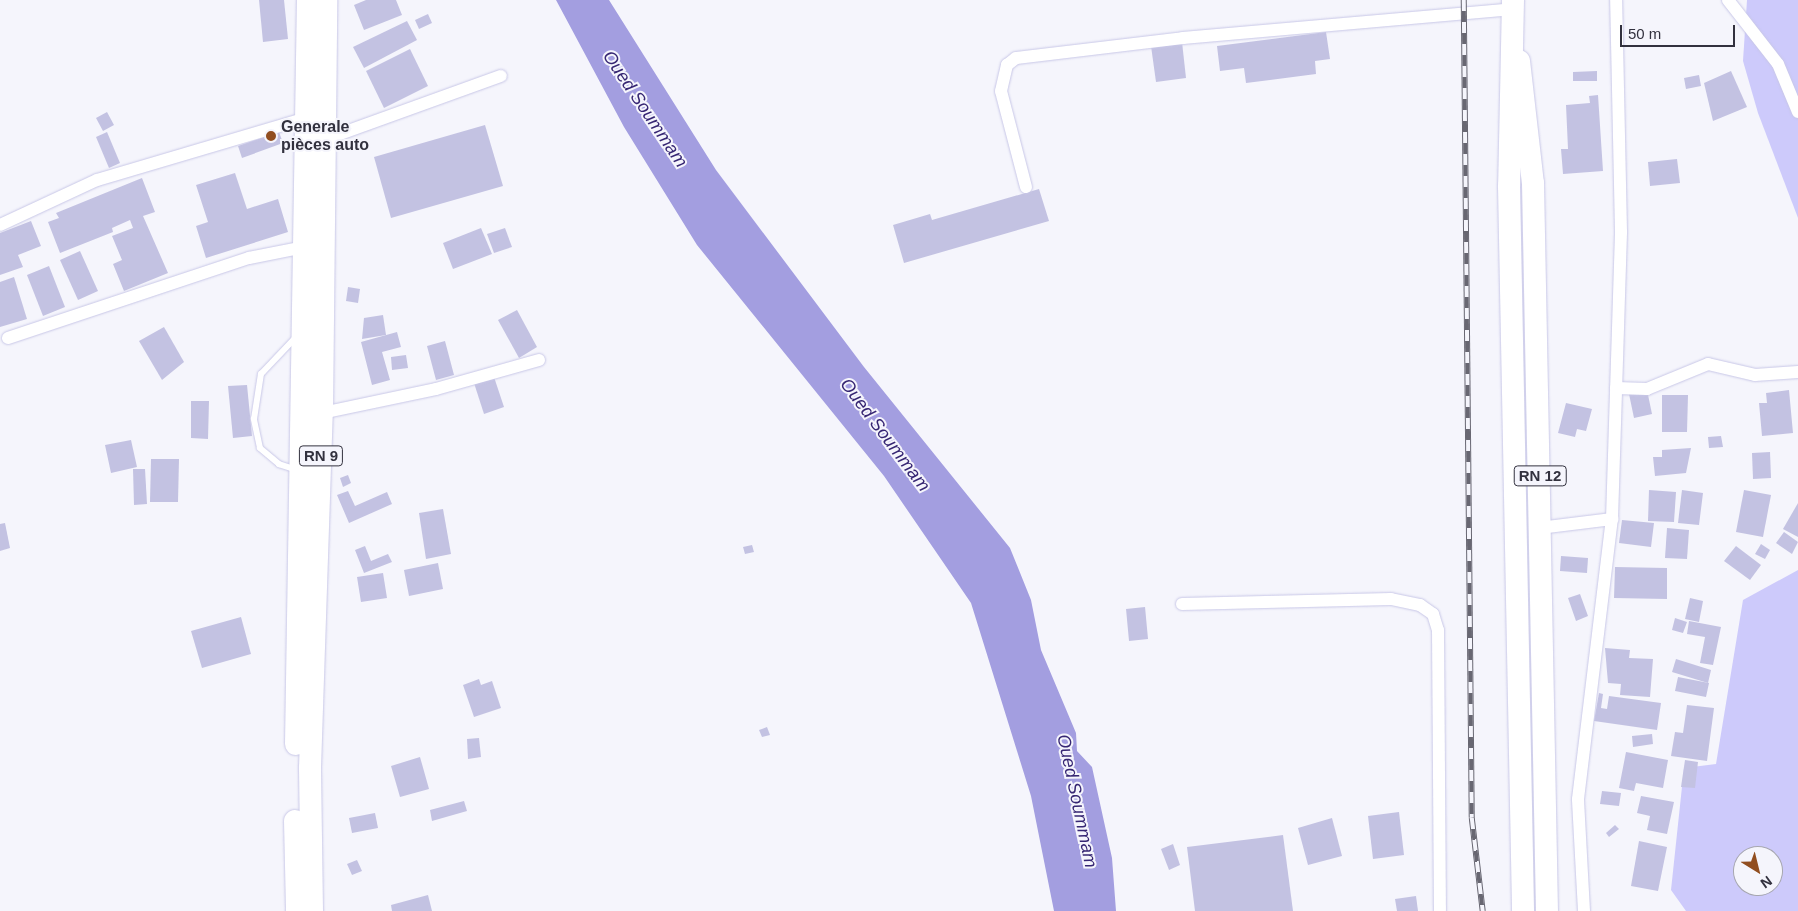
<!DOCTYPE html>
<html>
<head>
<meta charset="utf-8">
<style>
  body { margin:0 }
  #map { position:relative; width:1798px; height:911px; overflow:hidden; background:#f5f5fc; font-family:Arial,sans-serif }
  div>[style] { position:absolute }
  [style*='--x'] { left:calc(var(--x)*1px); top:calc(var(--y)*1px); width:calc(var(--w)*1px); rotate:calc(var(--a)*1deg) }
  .green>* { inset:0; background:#cdcafb }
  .water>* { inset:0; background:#a39ee0 }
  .building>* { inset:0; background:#c3c2e2 }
  .roads { filter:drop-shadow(0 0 1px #c8c7e7) drop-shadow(0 0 1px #c8c7e7) }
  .lane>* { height:6px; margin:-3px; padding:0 3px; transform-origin:3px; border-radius:3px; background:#fff }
  .street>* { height:12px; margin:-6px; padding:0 6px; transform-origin:6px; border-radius:6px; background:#fff }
  .highway>* { height:22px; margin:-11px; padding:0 11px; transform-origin:11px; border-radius:11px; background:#fff }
  .rail>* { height:5.5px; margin-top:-2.75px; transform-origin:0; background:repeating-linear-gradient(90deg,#f5f5fc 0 11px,#686772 0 22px); box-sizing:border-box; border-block:1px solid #686772 }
  .dots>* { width:14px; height:14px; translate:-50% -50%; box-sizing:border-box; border:2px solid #f5f5fc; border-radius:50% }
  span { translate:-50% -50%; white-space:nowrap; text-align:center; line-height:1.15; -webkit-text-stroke:4px #f5f5fc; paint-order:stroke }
  .shield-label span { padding:1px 4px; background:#f5f5fc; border:1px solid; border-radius:4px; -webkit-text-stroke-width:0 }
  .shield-label { font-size:15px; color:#32313e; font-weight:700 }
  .poi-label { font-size:16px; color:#32313e; font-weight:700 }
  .left { translate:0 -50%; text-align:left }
  .water-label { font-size:18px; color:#362673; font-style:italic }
  .north { position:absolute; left:1733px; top:846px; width:50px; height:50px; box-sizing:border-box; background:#f5f5fc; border:1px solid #a7a7b0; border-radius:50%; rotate:144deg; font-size:14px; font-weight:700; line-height:20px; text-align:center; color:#32313e }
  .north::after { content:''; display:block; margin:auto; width:18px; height:22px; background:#914e20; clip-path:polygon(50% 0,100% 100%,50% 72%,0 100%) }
  .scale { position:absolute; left:1620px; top:25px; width:115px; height:22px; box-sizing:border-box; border:2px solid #32313e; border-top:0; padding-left:6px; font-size:15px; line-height:18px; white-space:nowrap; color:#32313e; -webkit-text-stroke:4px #f5f5fc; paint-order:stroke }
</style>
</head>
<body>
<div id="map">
  <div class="green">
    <div style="clip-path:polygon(1747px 0,1798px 0,1798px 218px,1758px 113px,1743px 61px)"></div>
    <div style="clip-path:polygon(evenodd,1798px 570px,1798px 911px,1686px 911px,1671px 890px,1684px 768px,1716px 764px,1743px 600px,1798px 570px,1743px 856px,1773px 856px,1773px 886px,1743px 886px,1743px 856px)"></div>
  </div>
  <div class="water">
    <div style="clip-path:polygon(556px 0,609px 0,716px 170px,864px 367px,1010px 548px,1031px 600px,1041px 650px,1076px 733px,1077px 751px,1092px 767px,1112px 858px,1116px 911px,1054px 911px,1031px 796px,971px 603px,884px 476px,697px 245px,624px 127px)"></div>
  </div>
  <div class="building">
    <div style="clip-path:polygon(259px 0,284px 0,288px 39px,263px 42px)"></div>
    <div style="clip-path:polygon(366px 0,396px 0,402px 15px,364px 30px,354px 5px)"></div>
    <div style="clip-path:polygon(428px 14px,432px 23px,419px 29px,415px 20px)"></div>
    <div style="clip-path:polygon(407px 21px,417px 40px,364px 68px,353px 47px)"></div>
    <div style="clip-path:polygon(1326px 32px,1330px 59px,1315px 61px,1316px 74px,1246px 83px,1244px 68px,1220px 71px,1217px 46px)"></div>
    <div style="clip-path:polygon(1182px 42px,1186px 78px,1156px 82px,1151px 46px)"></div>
    <div style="clip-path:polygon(410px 49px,428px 86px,384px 108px,366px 71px)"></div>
    <div style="clip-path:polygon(1597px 71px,1597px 81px,1573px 81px,1573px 72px)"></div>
    <div style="clip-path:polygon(1731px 71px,1747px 107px,1713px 121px,1704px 83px)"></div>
    <div style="clip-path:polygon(1699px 75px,1701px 86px,1686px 89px,1684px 78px)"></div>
    <div style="clip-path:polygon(1598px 95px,1603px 171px,1563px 174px,1561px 149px,1568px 149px,1566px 105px,1590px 103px,1589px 96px)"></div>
    <div style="clip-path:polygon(107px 112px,114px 125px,103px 131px,96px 118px)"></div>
    <div style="clip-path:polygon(485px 125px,503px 186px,391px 218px,374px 157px)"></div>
    <div style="clip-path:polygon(107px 132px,120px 163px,109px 168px,96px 137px)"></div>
    <div style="clip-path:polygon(279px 132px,283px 143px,242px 158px,238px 146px)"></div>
    <div style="clip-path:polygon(1677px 159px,1680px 183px,1650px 186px,1648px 162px)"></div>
    <div style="clip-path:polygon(235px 173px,247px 209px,278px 199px,288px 232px,206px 258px,196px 226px,208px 222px,196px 185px)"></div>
    <div style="clip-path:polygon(142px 178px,155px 212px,143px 216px,168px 273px,124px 291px,113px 264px,122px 260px,112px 236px,133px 228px,130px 220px,112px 228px,113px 232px,60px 253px,48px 222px,59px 218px,56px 213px)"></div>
    <div style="clip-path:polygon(1039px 189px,1049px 221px,904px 263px,893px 225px,930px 214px,932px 220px)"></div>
    <div style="clip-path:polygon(31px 221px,41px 246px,18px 255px,23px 267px,0 275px,0 233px)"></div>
    <div style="clip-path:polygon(481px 228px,492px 254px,453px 269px,443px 243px)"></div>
    <div style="clip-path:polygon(505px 228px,512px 247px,494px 253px,487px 234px)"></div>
    <div style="clip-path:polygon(80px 251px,98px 291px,78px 300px,60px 260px)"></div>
    <div style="clip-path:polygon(49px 266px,65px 307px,43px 316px,27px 275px)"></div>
    <div style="clip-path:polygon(14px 277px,27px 319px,0 327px,0 282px)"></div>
    <div style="clip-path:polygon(348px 287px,360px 289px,358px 303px,346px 301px)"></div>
    <div style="clip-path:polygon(517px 310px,537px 347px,519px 358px,498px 320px)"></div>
    <div style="clip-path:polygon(383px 315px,386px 335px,362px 339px,364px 318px)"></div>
    <div style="clip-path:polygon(164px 327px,184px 362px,162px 380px,139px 341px)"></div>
    <div style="clip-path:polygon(397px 332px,401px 347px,382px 352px,390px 380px,372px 385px,361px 342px)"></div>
    <div style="clip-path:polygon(445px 341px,454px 375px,436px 380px,427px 346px)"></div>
    <div style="clip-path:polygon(406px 355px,408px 368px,392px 370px,391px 357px)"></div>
    <div style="clip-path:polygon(494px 377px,504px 407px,484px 414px,474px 383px)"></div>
    <div style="clip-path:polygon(247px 385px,252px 436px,233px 438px,228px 386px)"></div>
    <div style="clip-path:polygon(1647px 390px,1652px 414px,1634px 418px,1629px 394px)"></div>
    <div style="clip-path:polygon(1789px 390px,1793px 433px,1762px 436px,1759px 403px,1767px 403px,1766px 393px)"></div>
    <div style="clip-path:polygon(1662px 395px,1688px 395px,1687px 432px,1662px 432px)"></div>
    <div style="clip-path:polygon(191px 401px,209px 401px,208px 439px,191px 438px)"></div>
    <div style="clip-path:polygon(1566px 403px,1592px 409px,1586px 431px,1577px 429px,1575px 437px,1558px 433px)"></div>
    <div style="clip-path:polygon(1721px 436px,1723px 447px,1709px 448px,1708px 437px)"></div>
    <div style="clip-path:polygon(131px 440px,137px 467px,111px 473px,105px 445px)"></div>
    <div style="clip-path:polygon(1691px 448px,1686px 473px,1655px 476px,1653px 457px,1662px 457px,1662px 450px)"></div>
    <div style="clip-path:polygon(1770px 452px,1771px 478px,1753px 479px,1752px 453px)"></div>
    <div style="clip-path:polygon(151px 459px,179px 459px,178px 502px,150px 502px)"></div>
    <div style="clip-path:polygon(133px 469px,145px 469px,147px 504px,134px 505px)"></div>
    <div style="clip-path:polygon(348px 475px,351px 483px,343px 487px,340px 478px)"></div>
    <div style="clip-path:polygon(1649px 490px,1676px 492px,1674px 522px,1648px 521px)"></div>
    <div style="clip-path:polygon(1682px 490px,1703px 493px,1699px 525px,1678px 523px)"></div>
    <div style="clip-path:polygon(1744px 490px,1771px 495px,1763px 537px,1736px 532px)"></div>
    <div style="clip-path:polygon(348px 491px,355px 506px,387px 492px,392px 504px,349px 523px,337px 495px)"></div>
    <div style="clip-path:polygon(1798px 503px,1798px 537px,1783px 529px)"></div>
    <div style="clip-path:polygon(443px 509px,451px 554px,426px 559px,419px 513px)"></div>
    <div style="clip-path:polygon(1622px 520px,1654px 523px,1651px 547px,1619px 543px)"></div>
    <div style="clip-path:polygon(5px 523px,10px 548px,0 551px,0 524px)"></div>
    <div style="clip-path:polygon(1667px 528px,1689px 530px,1687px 559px,1665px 558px)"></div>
    <div style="clip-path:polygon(1784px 532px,1798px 542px,1792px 554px,1776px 543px)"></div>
    <div style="clip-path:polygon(1761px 544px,1770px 550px,1765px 559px,1755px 554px)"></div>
    <div style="clip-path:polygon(752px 545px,754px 552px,745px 554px,743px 547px)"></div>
    <div style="clip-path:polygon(365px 546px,371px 561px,388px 554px,392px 562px,364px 573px,355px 550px)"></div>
    <div style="clip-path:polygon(1736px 546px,1761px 565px,1750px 580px,1724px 561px)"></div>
    <div style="clip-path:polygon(1561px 556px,1588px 558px,1587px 573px,1560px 571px)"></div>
    <div style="clip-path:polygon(438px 563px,443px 589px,409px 596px,404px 570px)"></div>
    <div style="clip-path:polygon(1615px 567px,1667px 568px,1667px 599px,1614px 598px)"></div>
    <div style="clip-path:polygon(383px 573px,387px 598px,361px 602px,357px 577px)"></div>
    <div style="clip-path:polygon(1580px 594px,1588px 616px,1576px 621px,1568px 598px)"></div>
    <div style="clip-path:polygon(1690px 598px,1703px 601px,1699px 622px,1685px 619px)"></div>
    <div style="clip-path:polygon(1145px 607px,1148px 639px,1129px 641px,1126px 609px)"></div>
    <div style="clip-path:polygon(241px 617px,251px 654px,202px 668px,191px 631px)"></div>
    <div style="clip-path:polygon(1675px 618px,1687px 622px,1683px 633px,1672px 630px)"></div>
    <div style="clip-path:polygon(1689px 621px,1721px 627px,1713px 665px,1700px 663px,1705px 637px,1687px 634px)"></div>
    <div style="clip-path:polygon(1605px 648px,1630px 650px,1629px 658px,1653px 659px,1650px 697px,1620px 695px,1621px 684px,1608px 683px)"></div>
    <div style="clip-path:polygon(1676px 659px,1711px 670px,1708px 683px,1672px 672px)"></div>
    <div style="clip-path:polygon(1678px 677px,1709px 683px,1706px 697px,1675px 691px)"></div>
    <div style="clip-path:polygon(479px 679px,481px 685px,492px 681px,501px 708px,474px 717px,463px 685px)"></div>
    <div style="clip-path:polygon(1599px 693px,1603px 694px,1601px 708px,1607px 709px,1609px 696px,1661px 703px,1657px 730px,1594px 721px)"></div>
    <div style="clip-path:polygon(1687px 705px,1714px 708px,1707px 761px,1671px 756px,1675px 732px,1683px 733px)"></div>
    <div style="clip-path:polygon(767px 727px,770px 735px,762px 737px,759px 730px)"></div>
    <div style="clip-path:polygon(1652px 734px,1653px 744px,1633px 747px,1632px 736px)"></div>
    <div style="clip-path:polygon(479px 738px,481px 757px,468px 759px,467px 739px)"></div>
    <div style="clip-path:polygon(1626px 752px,1668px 760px,1663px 788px,1636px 783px,1634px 791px,1619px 788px)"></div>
    <div style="clip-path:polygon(420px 757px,429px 789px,400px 797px,391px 766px)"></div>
    <div style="clip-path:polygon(1685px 760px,1698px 762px,1695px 788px,1681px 787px)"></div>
    <div style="clip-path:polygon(1602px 791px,1621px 793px,1619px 806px,1600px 804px)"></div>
    <div style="clip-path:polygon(1641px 796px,1674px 802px,1667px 834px,1647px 830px,1650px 816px,1637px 813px)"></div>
    <div style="clip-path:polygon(464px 801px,467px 811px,432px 821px,430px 810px)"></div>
    <div style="clip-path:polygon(1399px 812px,1404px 855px,1373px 859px,1368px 816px)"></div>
    <div style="clip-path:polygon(375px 813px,378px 828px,352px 833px,349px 818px)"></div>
    <div style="clip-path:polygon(1332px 818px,1342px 856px,1308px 865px,1298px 828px)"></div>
    <div style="clip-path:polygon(1615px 825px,1619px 829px,1609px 837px,1606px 833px)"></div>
    <div style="clip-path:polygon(1283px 835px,1293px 911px,1195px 911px,1187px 847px)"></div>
    <div style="clip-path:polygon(1639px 841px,1667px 847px,1658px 891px,1631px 886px)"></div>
    <div style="clip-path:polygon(1173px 844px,1180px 865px,1169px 870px,1161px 849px)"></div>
    <div style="clip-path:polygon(357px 860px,362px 871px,352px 875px,347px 864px)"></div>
    <div style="clip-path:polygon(428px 895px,432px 911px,392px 911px,391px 905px)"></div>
    <div style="clip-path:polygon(1416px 896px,1418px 911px,1397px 911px,1395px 899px)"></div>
  </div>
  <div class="roads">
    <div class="lane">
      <div style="--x:297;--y:470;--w:19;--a:-162"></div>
      <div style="--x:279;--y:464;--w:25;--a:-140"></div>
      <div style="--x:260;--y:448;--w:30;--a:-102"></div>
      <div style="--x:254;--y:419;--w:46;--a:-81.2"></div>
      <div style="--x:261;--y:374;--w:52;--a:-46.5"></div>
    </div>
    <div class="street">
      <div style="--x:1728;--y:0;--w:81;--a:52"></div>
      <div style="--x:1778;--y:64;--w:52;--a:67.4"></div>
      <div style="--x:323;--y:140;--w:189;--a:-19.8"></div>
      <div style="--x:1026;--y:187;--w:99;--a:-104.6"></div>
      <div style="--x:1001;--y:91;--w:27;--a:-77"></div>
      <div style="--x:1007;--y:65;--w:11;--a:-38"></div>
      <div style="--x:1016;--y:58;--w:168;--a:-6.8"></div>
      <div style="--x:1183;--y:38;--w:331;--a:-5"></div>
      <div style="--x:0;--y:225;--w:107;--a:-24.9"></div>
      <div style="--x:97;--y:180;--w:218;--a:-16.5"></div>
      <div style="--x:8;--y:338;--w:254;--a:-18.4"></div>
      <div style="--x:249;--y:258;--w:56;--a:-11.3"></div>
      <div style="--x:1616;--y:388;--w:31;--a:2"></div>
      <div style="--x:1647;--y:389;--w:66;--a:-22.3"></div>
      <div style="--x:1708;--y:364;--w:48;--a:13.2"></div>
      <div style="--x:1755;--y:375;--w:43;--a:-4"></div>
      <div style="--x:322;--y:413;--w:116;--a:-11.9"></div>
      <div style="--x:436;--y:389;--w:107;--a:-15.7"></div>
      <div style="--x:1539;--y:528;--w:74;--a:-7"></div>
      <div style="--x:1182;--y:604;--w:209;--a:-1.4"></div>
      <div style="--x:1391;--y:599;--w:30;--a:12"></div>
      <div style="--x:1420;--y:605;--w:16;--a:35"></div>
      <div style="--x:1433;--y:614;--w:17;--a:73"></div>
      <div style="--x:1438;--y:630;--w:281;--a:89.6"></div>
      <div style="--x:1584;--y:911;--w:112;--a:-93.1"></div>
      <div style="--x:1578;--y:799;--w:282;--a:-83.1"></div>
      <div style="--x:1612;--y:519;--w:287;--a:-88.2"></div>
      <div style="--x:1621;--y:232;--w:232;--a:-91.2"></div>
    </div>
    <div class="highway">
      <div style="--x:1513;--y:0;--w:186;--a:91.2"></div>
      <div style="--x:1509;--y:186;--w:725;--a:88.89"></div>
      <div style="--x:1519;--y:61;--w:123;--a:83.5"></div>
      <div style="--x:1533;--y:183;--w:728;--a:88.9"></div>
      <div style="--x:296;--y:744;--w:744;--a:-89.08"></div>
      <div style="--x:295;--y:821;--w:90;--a:88.7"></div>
      <div style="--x:312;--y:911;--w:143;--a:-90.8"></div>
      <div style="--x:310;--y:768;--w:355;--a:-88.1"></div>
      <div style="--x:322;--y:413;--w:413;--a:-89.4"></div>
    </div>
  </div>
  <div class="rail">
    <div style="--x:1464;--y:0;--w:818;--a:89.44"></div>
    <div style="--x:1472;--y:818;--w:94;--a:83.3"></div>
  </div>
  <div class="dots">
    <div style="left:271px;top:136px;background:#914e20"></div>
  </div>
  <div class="shield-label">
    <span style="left:321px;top:456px">RN 9</span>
    <span style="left:1540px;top:476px">RN 12</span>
  </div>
  <div class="poi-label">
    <span class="left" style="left:281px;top:136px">Generale<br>pièces auto</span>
  </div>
  <div class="water-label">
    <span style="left:645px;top:109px;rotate:56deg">Oued Soummam</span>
    <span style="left:885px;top:435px;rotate:53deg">Oued Soummam</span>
    <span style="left:1077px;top:801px;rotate:78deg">Oued Soummam</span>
  </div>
  <div class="north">N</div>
  <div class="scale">50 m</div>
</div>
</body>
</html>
